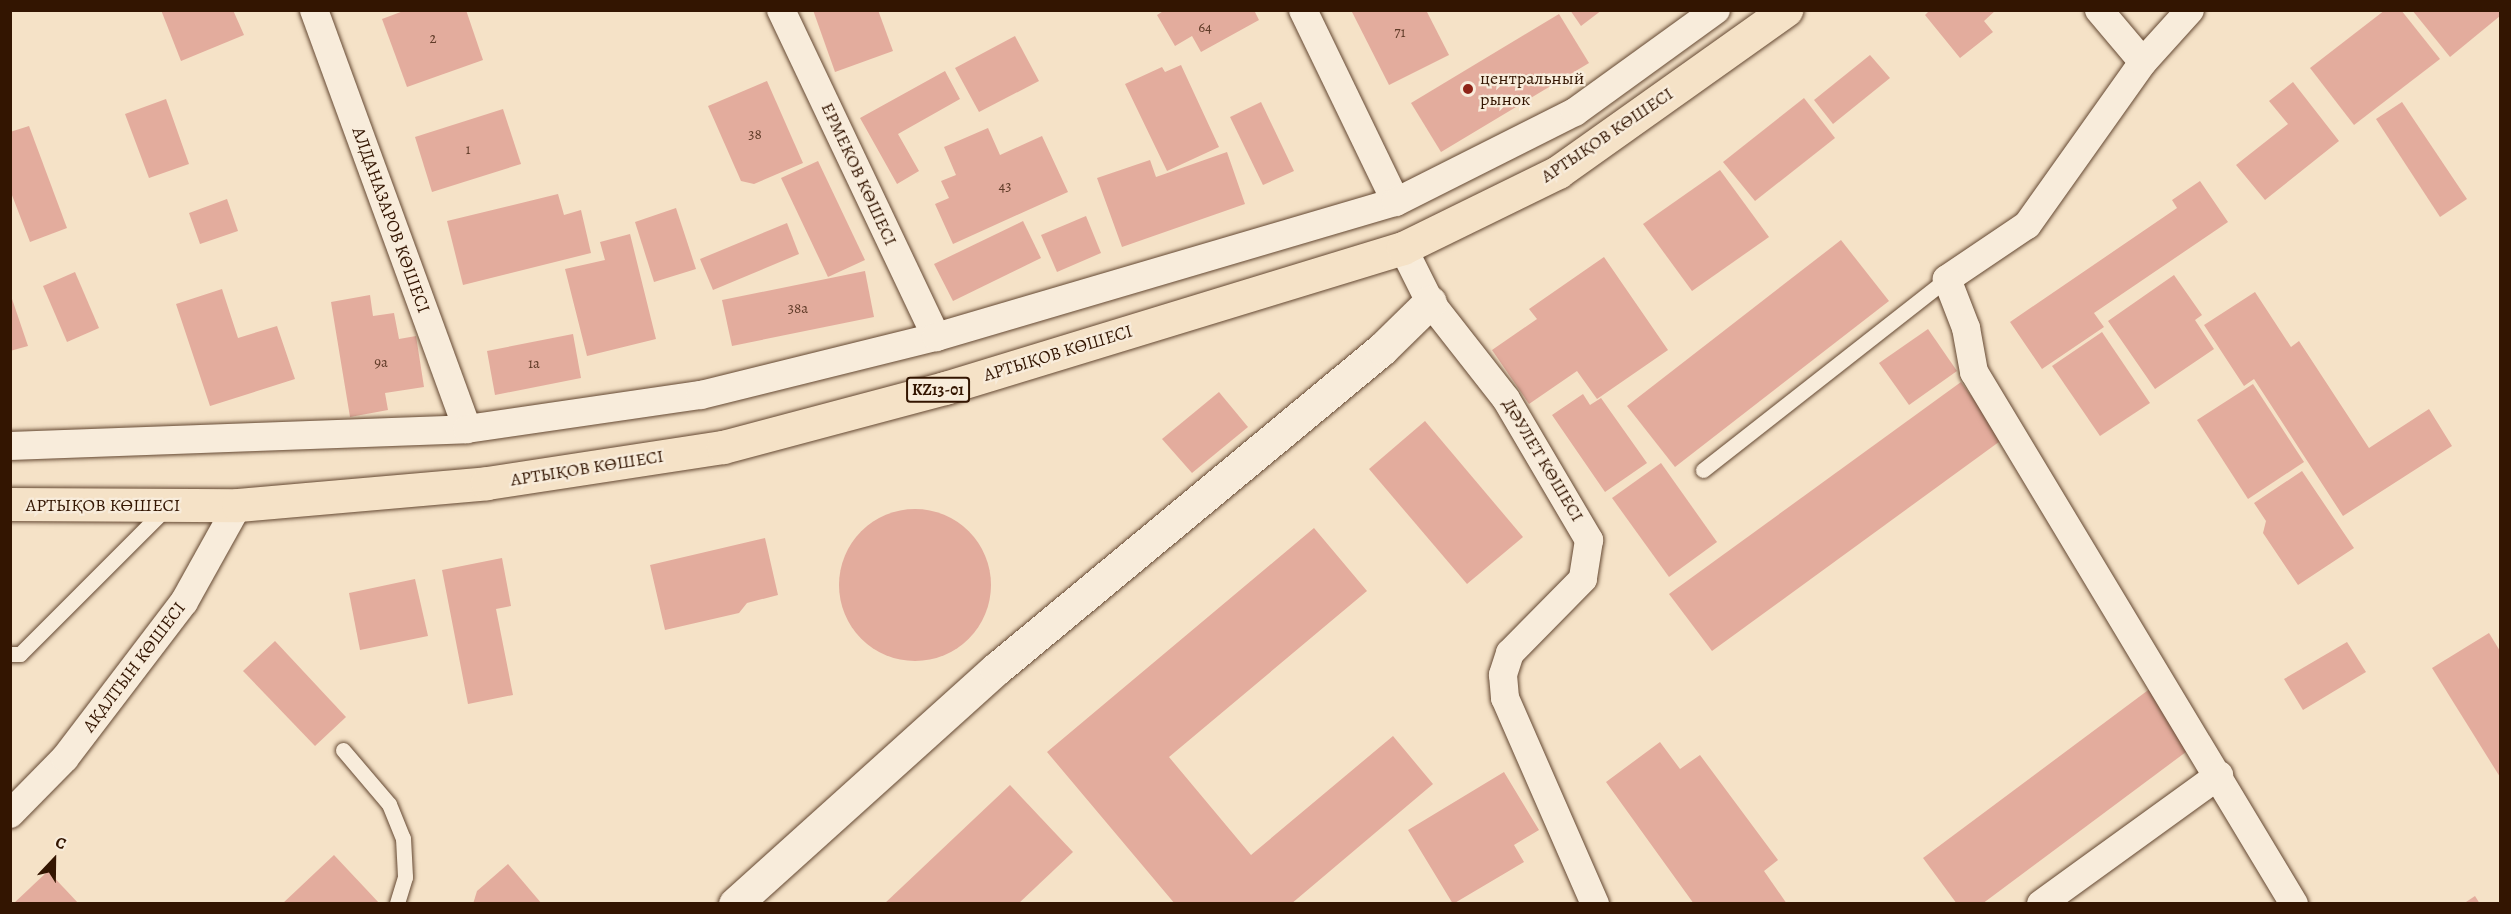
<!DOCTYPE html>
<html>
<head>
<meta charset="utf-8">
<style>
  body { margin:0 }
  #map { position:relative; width:2511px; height:914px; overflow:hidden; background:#f5e2c7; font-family:Alegreya,serif }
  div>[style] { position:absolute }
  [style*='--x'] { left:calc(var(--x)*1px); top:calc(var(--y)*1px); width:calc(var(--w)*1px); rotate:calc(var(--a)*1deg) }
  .building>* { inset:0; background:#e3ac9d }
  .round { border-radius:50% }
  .roads { filter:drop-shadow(0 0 2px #644832) drop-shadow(0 0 2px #644832) }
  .service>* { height:15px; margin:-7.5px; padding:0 7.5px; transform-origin:7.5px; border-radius:7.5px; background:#f8ecdb }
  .minor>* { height:28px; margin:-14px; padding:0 14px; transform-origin:14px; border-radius:14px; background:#f8ecdb }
  .secondary>* { height:33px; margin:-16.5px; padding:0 16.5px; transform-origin:16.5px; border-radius:16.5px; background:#f8ecdb }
  .trunk>* { height:33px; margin:-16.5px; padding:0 16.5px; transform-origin:16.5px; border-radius:16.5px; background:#f5e2c7 }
  .dots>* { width:16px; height:16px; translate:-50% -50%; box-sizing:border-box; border:3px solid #f8ecdb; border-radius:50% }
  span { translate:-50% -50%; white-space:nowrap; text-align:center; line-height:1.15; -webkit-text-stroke:4.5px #f8ecdb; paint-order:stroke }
  .number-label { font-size:15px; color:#5f3b28 }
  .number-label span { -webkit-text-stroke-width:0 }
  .shield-label span { padding:2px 4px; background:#f8ecdb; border:2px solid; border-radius:4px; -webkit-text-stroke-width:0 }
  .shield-label { font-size:16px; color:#331501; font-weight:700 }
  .poi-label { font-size:18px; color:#331501 }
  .left { translate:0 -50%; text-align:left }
  .street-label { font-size:18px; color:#331501 }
  .frame { position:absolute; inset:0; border:12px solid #331501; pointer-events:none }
  .north { position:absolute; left:24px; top:830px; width:60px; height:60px; -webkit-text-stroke:4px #f8ecdb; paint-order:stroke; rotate:22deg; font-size:16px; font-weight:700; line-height:24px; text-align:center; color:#331501 }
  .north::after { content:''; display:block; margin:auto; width:21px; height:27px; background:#331501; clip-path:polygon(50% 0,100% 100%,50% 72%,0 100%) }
</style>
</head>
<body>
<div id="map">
  <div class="building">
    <div style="clip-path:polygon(161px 10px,233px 10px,244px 35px,181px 61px)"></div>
    <div style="clip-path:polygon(406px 10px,466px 10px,483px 60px,407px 87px,382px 19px)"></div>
    <div style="clip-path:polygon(813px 10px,878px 10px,893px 51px,835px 72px)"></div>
    <div style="clip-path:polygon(1165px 10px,1254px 10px,1259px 20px,1201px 52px,1192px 36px,1175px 46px,1157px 15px)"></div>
    <div style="clip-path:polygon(1351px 10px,1426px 10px,1449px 55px,1389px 85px)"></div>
    <div style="clip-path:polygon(1570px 10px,1602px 10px,1581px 26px)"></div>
    <div style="clip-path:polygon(1930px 10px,1996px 10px,1984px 21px,1993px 32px,1960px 58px,1925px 15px)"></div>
    <div style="clip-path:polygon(2385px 10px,2401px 10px,2440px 59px,2354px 125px,2310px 68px)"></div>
    <div style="clip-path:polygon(2412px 10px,2500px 10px,2500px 16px,2450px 57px)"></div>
    <div style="clip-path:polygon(1559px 14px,1589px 63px,1441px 152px,1411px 103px)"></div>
    <div style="clip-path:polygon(1015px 36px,1039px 81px,979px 112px,955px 68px)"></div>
    <div style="clip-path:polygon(1870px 55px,1890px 78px,1833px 124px,1814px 100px)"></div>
    <div style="clip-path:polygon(1181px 65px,1219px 147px,1167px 171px,1125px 84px,1162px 67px,1165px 72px)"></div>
    <div style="clip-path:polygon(945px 71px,960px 99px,898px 134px,919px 171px,897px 184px,860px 118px)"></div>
    <div style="clip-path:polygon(767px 81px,803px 163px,754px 184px,741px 181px,708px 106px)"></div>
    <div style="clip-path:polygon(2293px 82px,2339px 141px,2265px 200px,2236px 165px,2288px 124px,2269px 101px)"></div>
    <div style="clip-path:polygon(1804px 98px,1835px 138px,1755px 201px,1723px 162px)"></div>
    <div style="clip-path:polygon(166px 99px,189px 164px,149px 178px,125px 114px)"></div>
    <div style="clip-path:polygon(1261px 102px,1294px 171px,1263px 185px,1230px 117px)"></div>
    <div style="clip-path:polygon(2402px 102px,2467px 199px,2440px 217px,2376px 119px)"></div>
    <div style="clip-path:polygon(503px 109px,521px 164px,432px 192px,415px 137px)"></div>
    <div style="clip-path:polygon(29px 126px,67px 228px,30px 242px,10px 190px,10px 132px)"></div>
    <div style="clip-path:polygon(988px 128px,1000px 155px,1042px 136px,1068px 192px,953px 244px,935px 204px,949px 198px,941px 181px,956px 175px,944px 147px)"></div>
    <div style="clip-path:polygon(1227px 152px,1245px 204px,1122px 247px,1097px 178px,1150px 160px,1156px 177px)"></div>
    <div style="clip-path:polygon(818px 161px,865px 260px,828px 277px,781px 178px)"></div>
    <div style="clip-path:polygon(1720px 170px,1769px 237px,1692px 291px,1643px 224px)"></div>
    <div style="clip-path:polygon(2200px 181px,2228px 222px,2094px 313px,2104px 327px,2042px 369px,2010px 322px,2177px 208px,2172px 200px)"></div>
    <div style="clip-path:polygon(558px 194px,564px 215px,581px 210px,591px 253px,463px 285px,447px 221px)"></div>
    <div style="clip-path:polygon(227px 199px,238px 231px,200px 244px,189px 213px)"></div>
    <div style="clip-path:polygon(676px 208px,696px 269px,654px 282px,635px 222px)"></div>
    <div style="clip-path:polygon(1086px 216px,1101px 253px,1057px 272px,1041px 235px)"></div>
    <div style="clip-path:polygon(1023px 221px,1041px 258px,953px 301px,934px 264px)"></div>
    <div style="clip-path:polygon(787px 223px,799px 254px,713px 290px,700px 259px)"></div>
    <div style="clip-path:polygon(630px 234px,656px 339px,587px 356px,565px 269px,605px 260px,600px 242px)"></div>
    <div style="clip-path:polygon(1841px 240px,1889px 301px,1675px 467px,1627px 406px)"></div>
    <div style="clip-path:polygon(1604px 257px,1668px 350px,1597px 399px,1577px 371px,1529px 404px,1492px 350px,1537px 319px,1529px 309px)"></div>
    <div style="clip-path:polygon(865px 271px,874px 317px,732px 346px,722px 300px)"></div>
    <div style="clip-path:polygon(75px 272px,99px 328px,67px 342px,43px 286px)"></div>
    <div style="clip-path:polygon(2174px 275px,2202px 315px,2195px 320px,2214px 349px,2155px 389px,2108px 321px)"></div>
    <div style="clip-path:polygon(222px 289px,238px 338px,277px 326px,295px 379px,210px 406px,176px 304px)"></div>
    <div style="clip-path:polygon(2255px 292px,2291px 347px,2299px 341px,2369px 448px,2429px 409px,2452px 446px,2343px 516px,2254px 379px,2244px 386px,2204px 325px)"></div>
    <div style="clip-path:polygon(10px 293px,28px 346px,10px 351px)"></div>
    <div style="clip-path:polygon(370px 295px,373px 316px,394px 313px,399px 339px,416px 336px,424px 387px,385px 393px,388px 410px,350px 417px,331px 302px)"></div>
    <div style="clip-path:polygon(1928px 329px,1957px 371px,1909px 405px,1879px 363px)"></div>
    <div style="clip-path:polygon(2102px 332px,2150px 403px,2100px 436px,2052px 366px)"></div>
    <div style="clip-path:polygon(573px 334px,581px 378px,495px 395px,487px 351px)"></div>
    <div style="clip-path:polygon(1961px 382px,2003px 439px,1712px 651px,1669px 594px)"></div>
    <div style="clip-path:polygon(2253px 384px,2304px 462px,2248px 499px,2197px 420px)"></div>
    <div style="clip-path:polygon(1219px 392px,1248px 427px,1192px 473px,1162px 439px)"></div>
    <div style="clip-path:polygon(1583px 394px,1590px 405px,1601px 398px,1647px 463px,1605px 492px,1552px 415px)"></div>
    <div style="clip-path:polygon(1425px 421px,1523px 537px,1467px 584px,1369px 469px)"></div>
    <div style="clip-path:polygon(1661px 463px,1717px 542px,1669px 577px,1612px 498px)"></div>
    <div style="clip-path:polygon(2302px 471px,2354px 548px,2298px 585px,2263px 533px,2266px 521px,2254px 503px)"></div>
    <div class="round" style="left:839px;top:509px;width:152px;height:152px"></div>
    <div style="clip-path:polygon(1314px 528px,1367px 591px,1169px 757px,1251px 855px,1393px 736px,1433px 784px,1291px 904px,1175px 904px,1047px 752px)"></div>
    <div style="clip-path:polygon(765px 538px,778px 595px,747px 603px,739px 613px,665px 630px,650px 565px)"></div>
    <div style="clip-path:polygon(502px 558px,511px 606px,496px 609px,513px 695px,468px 704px,442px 570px)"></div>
    <div style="clip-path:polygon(415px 579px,428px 636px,360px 650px,349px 593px)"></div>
    <div style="clip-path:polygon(2489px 633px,2500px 651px,2500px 777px,2432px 668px)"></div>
    <div style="clip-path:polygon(275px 641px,346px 717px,315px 746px,243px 671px)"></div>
    <div style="clip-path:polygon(2347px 642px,2366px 672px,2303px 710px,2284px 679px)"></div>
    <div style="clip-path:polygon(2155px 685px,2198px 743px,1982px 904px,1957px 904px,1923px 858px)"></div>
    <div style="clip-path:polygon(1660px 742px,1680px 769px,1700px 755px,1778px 860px,1764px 871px,1787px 904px,1694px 904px,1606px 782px)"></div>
    <div style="clip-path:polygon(1504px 772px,1539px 830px,1514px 845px,1524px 862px,1453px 904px,1408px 830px)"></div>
    <div style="clip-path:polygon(1010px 785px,1073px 852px,1018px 904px,884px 904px)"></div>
    <div style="clip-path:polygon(334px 855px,380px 904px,282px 904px)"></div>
    <div style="clip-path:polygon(508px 864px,542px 904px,473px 904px,477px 891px)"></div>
    <div style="clip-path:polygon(48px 871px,79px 904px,13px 904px)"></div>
    <div style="clip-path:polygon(2475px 896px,2480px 904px,2463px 904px)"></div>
  </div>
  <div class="roads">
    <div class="service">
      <div style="--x:1703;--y:470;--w:310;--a:-38.1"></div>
      <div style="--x:10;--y:654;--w:10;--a:0"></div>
      <div style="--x:20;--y:654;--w:206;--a:-45"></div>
      <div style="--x:343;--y:750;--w:71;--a:49.6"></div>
      <div style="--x:389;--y:804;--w:37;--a:68"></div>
      <div style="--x:403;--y:838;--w:39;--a:87"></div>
      <div style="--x:405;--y:877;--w:28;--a:107"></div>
    </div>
    <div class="minor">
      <div style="--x:314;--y:10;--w:446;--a:69.9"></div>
      <div style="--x:781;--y:10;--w:362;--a:64.6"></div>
      <div style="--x:1303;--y:10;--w:213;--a:64.2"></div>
      <div style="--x:2099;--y:10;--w:68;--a:49.8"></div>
      <div style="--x:2143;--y:62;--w:200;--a:125.4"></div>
      <div style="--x:2027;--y:225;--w:97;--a:146"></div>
      <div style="--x:1947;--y:279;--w:53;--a:68.8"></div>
      <div style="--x:1966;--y:328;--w:45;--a:79.7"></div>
      <div style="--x:1974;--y:372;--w:621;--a:58.97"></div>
      <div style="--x:2143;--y:62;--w:70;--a:-47.9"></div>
      <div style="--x:1403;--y:248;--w:60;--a:63.4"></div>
      <div style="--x:1430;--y:302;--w:123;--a:51.9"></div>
      <div style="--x:1506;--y:399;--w:164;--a:59.5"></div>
      <div style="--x:1589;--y:540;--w:39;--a:99"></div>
      <div style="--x:1583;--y:579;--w:104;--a:134.6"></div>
      <div style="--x:1510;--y:653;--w:23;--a:108"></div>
      <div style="--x:1503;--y:675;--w:23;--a:85"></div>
      <div style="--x:1505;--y:698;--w:225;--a:66.4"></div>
      <div style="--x:10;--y:446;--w:457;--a:-2.1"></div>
      <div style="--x:467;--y:429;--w:236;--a:-8.3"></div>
      <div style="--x:701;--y:395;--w:242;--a:-13.9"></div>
      <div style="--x:936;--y:337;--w:479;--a:-16.4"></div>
      <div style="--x:1396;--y:202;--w:200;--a:-26.7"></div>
      <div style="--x:1575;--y:112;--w:174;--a:-35.9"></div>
      <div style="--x:10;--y:814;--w:78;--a:-45.5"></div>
      <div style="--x:65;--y:758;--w:196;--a:-52.7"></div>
      <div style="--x:184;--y:602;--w:111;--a:-60.9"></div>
      <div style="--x:2041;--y:904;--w:220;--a:-35.9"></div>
    </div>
    <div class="secondary">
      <div style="--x:735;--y:904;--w:351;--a:-42"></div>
      <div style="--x:996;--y:669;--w:501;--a:-39.66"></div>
      <div style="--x:1382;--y:349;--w:67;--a:-44.4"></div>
    </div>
    <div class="trunk">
      <div style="--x:10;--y:504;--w:228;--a:0.3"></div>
      <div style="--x:238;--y:505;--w:250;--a:-5"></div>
      <div style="--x:487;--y:483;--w:239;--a:-8.7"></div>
      <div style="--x:723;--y:447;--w:230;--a:-14.9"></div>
      <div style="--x:945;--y:388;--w:479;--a:-17"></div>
      <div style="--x:1403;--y:248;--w:173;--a:-26.1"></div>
      <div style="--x:1558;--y:172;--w:280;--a:-35.4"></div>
    </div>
  </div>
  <div class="dots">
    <div style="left:1468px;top:89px;background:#8f2418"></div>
  </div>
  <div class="number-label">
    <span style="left:1205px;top:28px">64</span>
    <span style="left:1400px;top:33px">71</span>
    <span style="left:433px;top:39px">2</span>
    <span style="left:755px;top:135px">38</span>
    <span style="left:468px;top:150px">1</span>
    <span style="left:1005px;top:187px">43</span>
    <span style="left:798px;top:309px">38а</span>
    <span style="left:381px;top:363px">9а</span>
    <span style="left:534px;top:364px">1а</span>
  </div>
  <div class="shield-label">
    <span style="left:938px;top:390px">KZ13-01</span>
  </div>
  <div class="poi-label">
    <span class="left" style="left:1480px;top:89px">центральный<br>рынок</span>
  </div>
  <div class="street-label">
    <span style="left:1607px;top:135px;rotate:-34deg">АРТЫҚОВ КӨШЕСІ</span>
    <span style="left:859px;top:174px;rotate:65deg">ЕРМЕКОВ КӨШЕСІ</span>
    <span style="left:391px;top:220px;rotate:70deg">АЛДАНАЗАРОВ КӨШЕСІ</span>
    <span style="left:1058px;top:353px;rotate:-17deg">АРТЫҚОВ КӨШЕСІ</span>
    <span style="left:1543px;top:460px;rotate:59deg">ДӘУЛЕТ КӨШЕСІ</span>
    <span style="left:587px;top:468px;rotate:-9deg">АРТЫҚОВ КӨШЕСІ</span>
    <span style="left:103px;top:505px">АРТЫҚОВ КӨШЕСІ</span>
    <span style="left:134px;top:667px;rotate:-53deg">АҚАЛТЫН КӨШЕСІ</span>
  </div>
  <div class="frame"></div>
  <div class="north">С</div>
</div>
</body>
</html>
